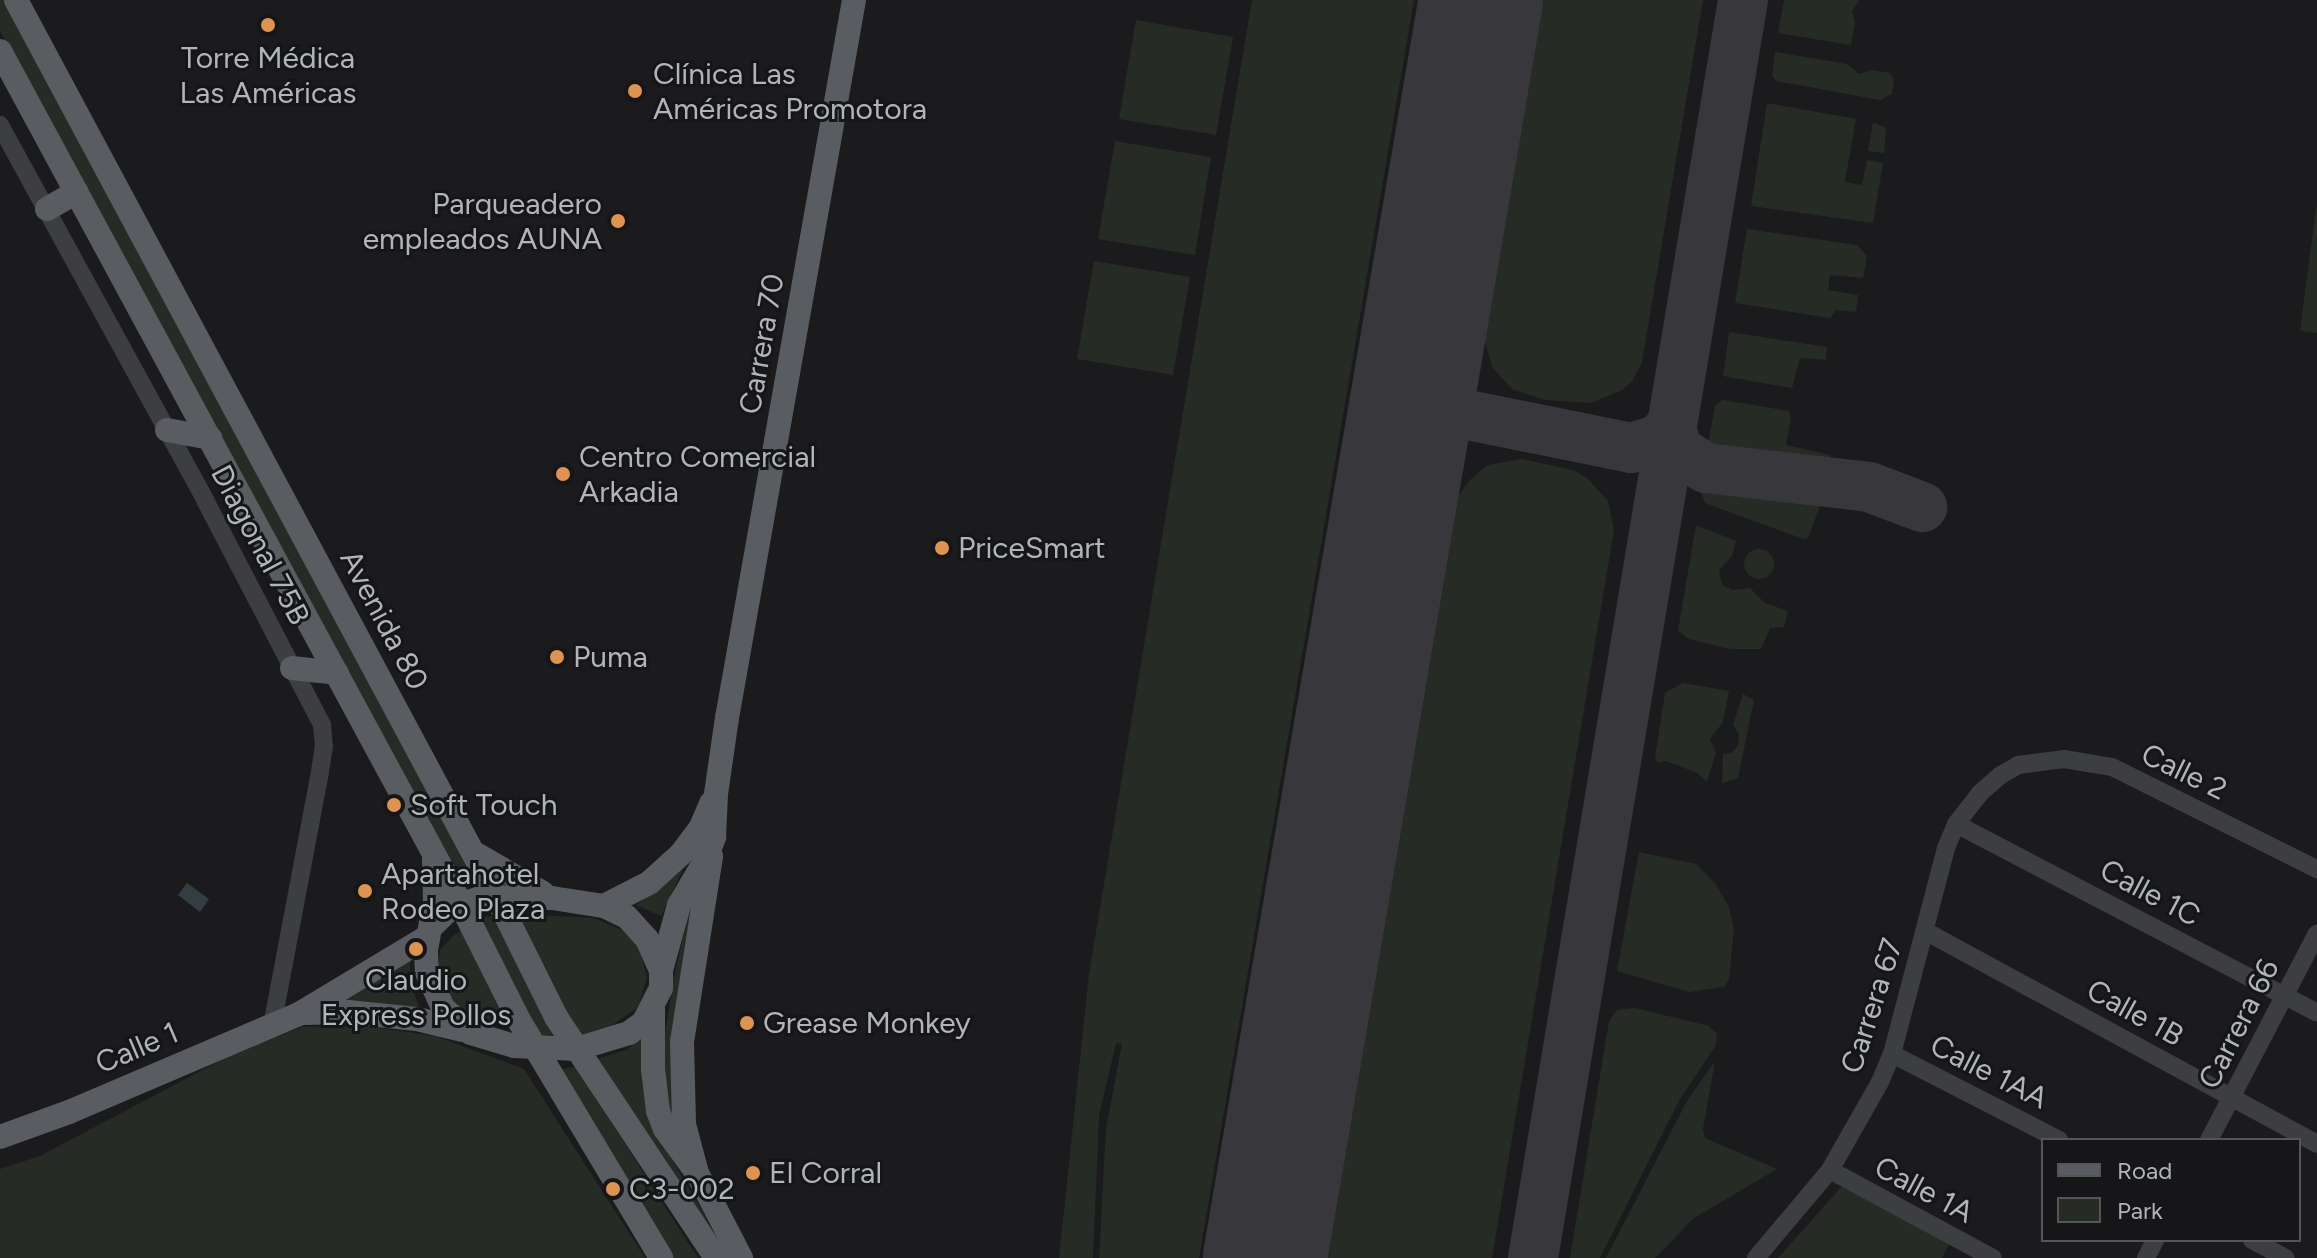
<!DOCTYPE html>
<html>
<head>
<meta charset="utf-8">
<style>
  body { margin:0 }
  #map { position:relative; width:2317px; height:1258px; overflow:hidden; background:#1b1b1d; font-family:Figtree,sans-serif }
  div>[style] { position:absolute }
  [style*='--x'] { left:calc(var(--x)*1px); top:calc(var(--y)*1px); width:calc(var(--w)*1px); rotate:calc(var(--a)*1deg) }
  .green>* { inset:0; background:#262c25 }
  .round { border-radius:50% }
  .water>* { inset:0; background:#343e42 }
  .taxiway>* { height:50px; margin:-25px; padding:0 25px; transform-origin:25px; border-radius:25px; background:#38383c }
  .runway>* { height:124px; margin:-62px; padding:0 62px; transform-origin:62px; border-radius:62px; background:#38383c }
  .minor>* { height:18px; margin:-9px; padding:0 9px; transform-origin:9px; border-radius:9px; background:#3c3e41 }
  .major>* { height:24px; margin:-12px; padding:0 12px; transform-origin:12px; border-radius:12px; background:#595c60 }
  .dots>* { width:22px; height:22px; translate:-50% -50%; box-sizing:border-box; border:4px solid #161618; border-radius:50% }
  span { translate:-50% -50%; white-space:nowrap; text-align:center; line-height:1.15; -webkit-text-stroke:6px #161618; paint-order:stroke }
  .poi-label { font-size:30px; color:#afb5bb }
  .left { translate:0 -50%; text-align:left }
  .right { translate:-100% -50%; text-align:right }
  .street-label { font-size:30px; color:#afb5bb }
  .legend { position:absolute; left:2041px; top:1138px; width:260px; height:104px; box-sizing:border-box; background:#161618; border:2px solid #535659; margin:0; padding:10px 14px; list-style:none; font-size:24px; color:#afb5bb }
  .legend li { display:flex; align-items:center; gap:16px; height:40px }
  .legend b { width:40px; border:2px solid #535659 }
</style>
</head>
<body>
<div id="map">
  <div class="green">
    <div style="clip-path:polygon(0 0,4px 0,237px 430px,475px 876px,459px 882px,218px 442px,0 31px)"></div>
    <div style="clip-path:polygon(1252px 0,1414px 0,1199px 1258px,1099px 1258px,1106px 1129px,1122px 1044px,1116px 1043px,1099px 1116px,1093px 1258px,1059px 1258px,1089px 974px)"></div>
    <div style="clip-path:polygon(1537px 0,1703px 0,1642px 362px,1632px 381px,1622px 390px,1591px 403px,1545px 400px,1512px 389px,1492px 367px,1484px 338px,1483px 313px)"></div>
    <div style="clip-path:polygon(1784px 0,1859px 0,1852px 11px,1855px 23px,1851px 45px,1778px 33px)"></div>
    <div style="clip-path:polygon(1136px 20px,1233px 37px,1216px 135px,1119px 119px)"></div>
    <div style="clip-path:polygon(1775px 52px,1847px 64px,1859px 74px,1872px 70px,1890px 73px,1894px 79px,1892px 94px,1880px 100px,1776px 81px,1772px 76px)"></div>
    <div style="clip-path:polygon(1767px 103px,1856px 119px,1845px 182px,1862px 185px,1867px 160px,1883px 163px,1873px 223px,1751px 206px)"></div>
    <div style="clip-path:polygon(1873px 122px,1886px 128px,1884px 153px,1868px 151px)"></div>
    <div style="clip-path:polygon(1115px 141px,1211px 157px,1195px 255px,1098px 239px)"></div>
    <div style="clip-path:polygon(2317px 202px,2317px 333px,2300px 331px)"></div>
    <div style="clip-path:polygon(1747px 229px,1857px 245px,1867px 256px,1863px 278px,1830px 275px,1828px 290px,1858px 295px,1856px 312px,1836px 310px,1830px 318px,1735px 303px)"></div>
    <div style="clip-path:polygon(1094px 261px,1190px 277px,1173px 375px,1077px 359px)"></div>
    <div style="clip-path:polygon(1729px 332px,1827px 347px,1826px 360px,1800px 358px,1792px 388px,1723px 376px)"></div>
    <div style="clip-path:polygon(1723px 400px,1789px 411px,1791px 418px,1786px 445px,1830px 455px,1830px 467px,1710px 458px,1707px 452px,1715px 405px)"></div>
    <div style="clip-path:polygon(1522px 459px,1573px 470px,1587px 478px,1608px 501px,1614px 530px,1492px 1258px,1328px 1258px,1459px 495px,1471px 479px,1488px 465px)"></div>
    <div style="clip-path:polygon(1713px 480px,1818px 490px,1823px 498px,1808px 538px,1803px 539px,1705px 503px,1700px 489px)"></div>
    <div style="clip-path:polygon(1696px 525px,1736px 541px,1732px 556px,1719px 570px,1722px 585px,1732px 590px,1750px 588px,1765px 603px,1788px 611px,1784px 627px,1770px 628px,1761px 649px,1731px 649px,1689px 639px,1678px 631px)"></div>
    <div class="round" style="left:1744px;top:549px;width:30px;height:30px"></div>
    <div style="clip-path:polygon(1683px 683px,1729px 691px,1723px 722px,1710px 739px,1716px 753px,1707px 781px,1695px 772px,1666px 761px,1658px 763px,1655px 758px,1665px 693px)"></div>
    <div style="clip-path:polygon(1743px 694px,1754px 700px,1738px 778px,1722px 783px,1723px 754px,1732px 753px,1738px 745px,1739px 735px,1733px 725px)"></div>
    <div style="clip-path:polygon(692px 850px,661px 916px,636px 905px,650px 894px)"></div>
    <div style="clip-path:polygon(1639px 852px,1696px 864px,1715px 883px,1729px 907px,1734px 929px,1729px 979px,1724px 987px,1689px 992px,1617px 971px)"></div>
    <div style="clip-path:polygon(692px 899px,674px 1127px,665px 1107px,662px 1053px,674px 976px)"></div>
    <div style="clip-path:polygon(515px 914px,593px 918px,625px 931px,640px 949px,647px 978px,638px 1007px,611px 1026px,584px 1034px,540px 1035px,468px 1014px,449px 999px,438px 973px,440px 950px,454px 935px,483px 917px)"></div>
    <div style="clip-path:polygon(410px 956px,410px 984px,422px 1013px,336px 1003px)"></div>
    <div style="clip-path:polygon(1635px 1008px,1709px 1026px,1717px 1034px,1716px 1045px,1680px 1099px,1600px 1258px,1570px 1258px,1609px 1021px,1617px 1010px)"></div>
    <div style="clip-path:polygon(365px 1026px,435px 1036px,524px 1069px,645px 1258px,0 1258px,0 1169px,40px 1156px,229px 1056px,302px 1027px)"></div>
    <div style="clip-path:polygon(644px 1036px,641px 1071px,650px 1123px,703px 1212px,726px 1258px,594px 1060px,626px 1050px)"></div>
    <div style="clip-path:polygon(1715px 1061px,1703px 1129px,1705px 1138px,1777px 1169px,1694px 1218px,1655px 1258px,1606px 1258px,1687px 1101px)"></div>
    <div style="clip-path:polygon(576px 1067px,694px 1252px,699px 1258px,673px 1258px,558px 1069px)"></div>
    <div style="clip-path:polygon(1842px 1186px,1951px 1241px,1942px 1258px,1778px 1258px)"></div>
  </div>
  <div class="water">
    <div style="clip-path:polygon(187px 883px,209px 899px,200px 912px,178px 895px)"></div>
  </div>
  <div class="taxiway">
    <div style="--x:1417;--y:374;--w:10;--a:90"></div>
    <div style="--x:1417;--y:384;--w:19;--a:58"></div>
    <div style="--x:1427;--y:400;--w:29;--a:25"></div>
    <div style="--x:1453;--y:412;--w:182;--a:11.4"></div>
    <div style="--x:1631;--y:448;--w:28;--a:-17"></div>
    <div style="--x:1658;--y:440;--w:19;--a:-47"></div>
    <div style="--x:1671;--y:426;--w:25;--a:76"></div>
    <div style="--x:1677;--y:450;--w:34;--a:32"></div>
    <div style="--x:1706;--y:468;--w:164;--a:6.6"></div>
    <div style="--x:1869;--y:487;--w:57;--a:20.7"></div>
    <div style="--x:1405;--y:443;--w:15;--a:-70"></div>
    <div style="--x:1410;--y:429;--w:20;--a:-41"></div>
    <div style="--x:1425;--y:416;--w:28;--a:-8"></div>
    <div style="--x:1533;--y:1258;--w:1275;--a:-80.52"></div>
  </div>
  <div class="runway">
    <div style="--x:1265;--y:1258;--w:1276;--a:-80.26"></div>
  </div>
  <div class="minor">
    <div style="--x:0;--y:125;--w:427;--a:61.3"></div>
    <div style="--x:205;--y:500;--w:254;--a:62.5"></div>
    <div style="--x:322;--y:725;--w:21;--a:85"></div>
    <div style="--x:324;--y:746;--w:26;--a:99"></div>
    <div style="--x:320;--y:772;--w:258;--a:100.7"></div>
    <div style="--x:1956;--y:824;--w:407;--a:27.6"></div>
    <div style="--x:1925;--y:931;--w:446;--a:28.5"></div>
    <div style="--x:1892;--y:1054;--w:188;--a:27.2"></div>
    <div style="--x:2209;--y:1140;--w:233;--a:-62.4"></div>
    <div style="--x:1830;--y:1170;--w:185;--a:28.4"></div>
    <div style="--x:2252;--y:1240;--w:38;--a:28"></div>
    <div style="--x:1756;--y:1258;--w:115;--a:-49.9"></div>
    <div style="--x:1830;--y:1170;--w:101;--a:-60.4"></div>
    <div style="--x:1880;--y:1082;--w:30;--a:-67"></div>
    <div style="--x:1892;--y:1054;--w:213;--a:-75.3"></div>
    <div style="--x:1946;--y:848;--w:26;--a:-67"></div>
    <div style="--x:1956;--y:824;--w:39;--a:-52"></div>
    <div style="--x:1980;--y:793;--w:28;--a:-41"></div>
    <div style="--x:2001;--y:775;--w:20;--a:-30"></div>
    <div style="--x:2018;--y:765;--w:46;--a:-7.4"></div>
    <div style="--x:2064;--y:759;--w:49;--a:9.5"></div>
    <div style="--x:2112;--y:767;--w:229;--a:26.5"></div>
    <div style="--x:2146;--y:1258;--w:20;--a:-63"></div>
  </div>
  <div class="major">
    <div style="--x:16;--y:0;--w:1016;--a:61.82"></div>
    <div style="--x:496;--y:896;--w:135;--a:63.6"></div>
    <div style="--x:556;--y:1017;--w:289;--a:56.4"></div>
    <div style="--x:0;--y:51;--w:953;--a:61.61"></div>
    <div style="--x:453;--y:889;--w:149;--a:63.3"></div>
    <div style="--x:520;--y:1022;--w:275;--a:59.1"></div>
    <div style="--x:47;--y:209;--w:34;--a:-30"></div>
    <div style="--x:167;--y:430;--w:44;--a:10.5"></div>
    <div style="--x:292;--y:668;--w:45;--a:6.3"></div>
    <div style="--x:478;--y:855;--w:75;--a:30.3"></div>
    <div style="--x:604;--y:906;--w:51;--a:-27.1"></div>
    <div style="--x:649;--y:883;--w:43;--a:-42.2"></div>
    <div style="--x:681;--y:854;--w:34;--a:-53"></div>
    <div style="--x:701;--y:827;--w:26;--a:-67"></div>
    <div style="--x:431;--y:927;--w:28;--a:-44"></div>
    <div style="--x:451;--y:908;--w:34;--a:-19"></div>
    <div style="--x:483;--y:897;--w:69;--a:0.8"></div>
    <div style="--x:552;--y:898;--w:53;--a:8.7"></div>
    <div style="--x:604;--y:906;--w:25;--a:26"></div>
    <div style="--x:627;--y:917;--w:30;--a:48"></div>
    <div style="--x:647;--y:939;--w:34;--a:66"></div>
    <div style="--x:661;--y:970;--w:18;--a:90"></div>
    <div style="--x:661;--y:988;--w:38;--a:117"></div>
    <div style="--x:644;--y:1022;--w:19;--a:144"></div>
    <div style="--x:629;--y:1033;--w:55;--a:163.2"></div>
    <div style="--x:576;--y:1049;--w:62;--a:-177.2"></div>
    <div style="--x:514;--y:1046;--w:45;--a:-163.2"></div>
    <div style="--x:471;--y:1033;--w:38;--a:-138"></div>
    <div style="--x:443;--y:1008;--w:39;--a:-114"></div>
    <div style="--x:427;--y:972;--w:22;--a:-93"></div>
    <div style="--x:426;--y:950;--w:51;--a:-79.8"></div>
    <div style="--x:435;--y:900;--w:40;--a:-91.4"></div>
    <div style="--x:661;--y:970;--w:67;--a:-74.5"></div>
    <div style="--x:679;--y:905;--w:51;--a:-59.4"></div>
    <div style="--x:705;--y:861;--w:26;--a:-69"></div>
    <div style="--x:714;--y:837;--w:43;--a:-87.3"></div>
    <div style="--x:716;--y:794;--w:77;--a:-81.8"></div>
    <div style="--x:727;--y:718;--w:729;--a:-79.97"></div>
    <div style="--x:653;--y:1008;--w:61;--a:90"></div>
    <div style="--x:653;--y:1069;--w:42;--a:83.2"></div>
    <div style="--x:658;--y:1111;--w:19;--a:69"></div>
    <div style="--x:665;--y:1129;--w:54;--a:54"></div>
    <div style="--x:697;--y:1173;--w:96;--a:62.6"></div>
    <div style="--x:305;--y:1013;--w:43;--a:-1.3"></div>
    <div style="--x:348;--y:1012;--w:69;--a:5.8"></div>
    <div style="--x:417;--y:1019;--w:46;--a:13.7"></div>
    <div style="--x:0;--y:1137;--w:73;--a:-19.9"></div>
    <div style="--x:69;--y:1112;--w:250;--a:-23.1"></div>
    <div style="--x:299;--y:1014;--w:149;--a:-31"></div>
    <div style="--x:697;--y:1173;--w:51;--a:-104.9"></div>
    <div style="--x:684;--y:1124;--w:82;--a:-91.4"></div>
    <div style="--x:682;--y:1042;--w:188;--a:-81.1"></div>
  </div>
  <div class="dots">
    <div style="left:268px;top:25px;background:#dd9453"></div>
    <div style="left:635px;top:91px;background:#dd9453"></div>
    <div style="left:618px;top:221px;background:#dd9453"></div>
    <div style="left:563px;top:474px;background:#dd9453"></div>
    <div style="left:942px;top:548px;background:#dd9453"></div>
    <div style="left:557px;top:657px;background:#dd9453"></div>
    <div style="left:394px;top:805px;background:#dd9453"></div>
    <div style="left:365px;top:891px;background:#dd9453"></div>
    <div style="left:416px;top:949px;background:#dd9453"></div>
    <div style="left:747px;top:1023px;background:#dd9453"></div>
    <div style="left:753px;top:1173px;background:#dd9453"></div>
    <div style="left:613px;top:1189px;background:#dd9453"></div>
  </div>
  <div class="poi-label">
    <span style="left:268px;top:75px">Torre Médica<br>Las Américas</span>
    <span class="left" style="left:653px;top:91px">Clínica Las<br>Américas Promotora</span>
    <span class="right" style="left:602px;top:221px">Parqueadero<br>empleados AUNA</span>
    <span class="left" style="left:579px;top:474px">Centro Comercial<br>Arkadia</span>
    <span class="left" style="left:958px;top:548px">PriceSmart</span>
    <span class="left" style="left:573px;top:657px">Puma</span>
    <span class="left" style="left:410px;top:805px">Soft Touch</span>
    <span class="left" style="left:381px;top:891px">Apartahotel<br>Rodeo Plaza</span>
    <span style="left:416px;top:997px">Claudio<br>Express Pollos</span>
    <span class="left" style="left:763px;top:1023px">Grease Monkey</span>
    <span class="left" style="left:769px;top:1173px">El Corral</span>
    <span class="left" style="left:629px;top:1189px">C3-002</span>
  </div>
  <div class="street-label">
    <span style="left:762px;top:344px;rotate:-80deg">Carrera 70</span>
    <span style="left:260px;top:545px;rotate:62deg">Diagonal 75B</span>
    <span style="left:384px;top:620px;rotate:62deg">Avenida 80</span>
    <span style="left:2184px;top:772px;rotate:26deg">Calle 2</span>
    <span style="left:2150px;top:893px;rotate:28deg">Calle 1C</span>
    <span style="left:1872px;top:1006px;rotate:-72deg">Carrera 67</span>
    <span style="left:2135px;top:1013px;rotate:29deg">Calle 1B</span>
    <span style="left:2239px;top:1024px;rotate:-63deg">Carrera 66</span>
    <span style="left:137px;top:1048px;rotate:-23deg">Calle 1</span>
    <span style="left:1989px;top:1072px;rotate:27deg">Calle 1AA</span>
    <span style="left:1924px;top:1190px;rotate:28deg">Calle 1A</span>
  </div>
  <ul class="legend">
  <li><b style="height:10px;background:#595c60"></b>Road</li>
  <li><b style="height:22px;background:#262c25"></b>Park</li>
  </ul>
</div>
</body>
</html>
